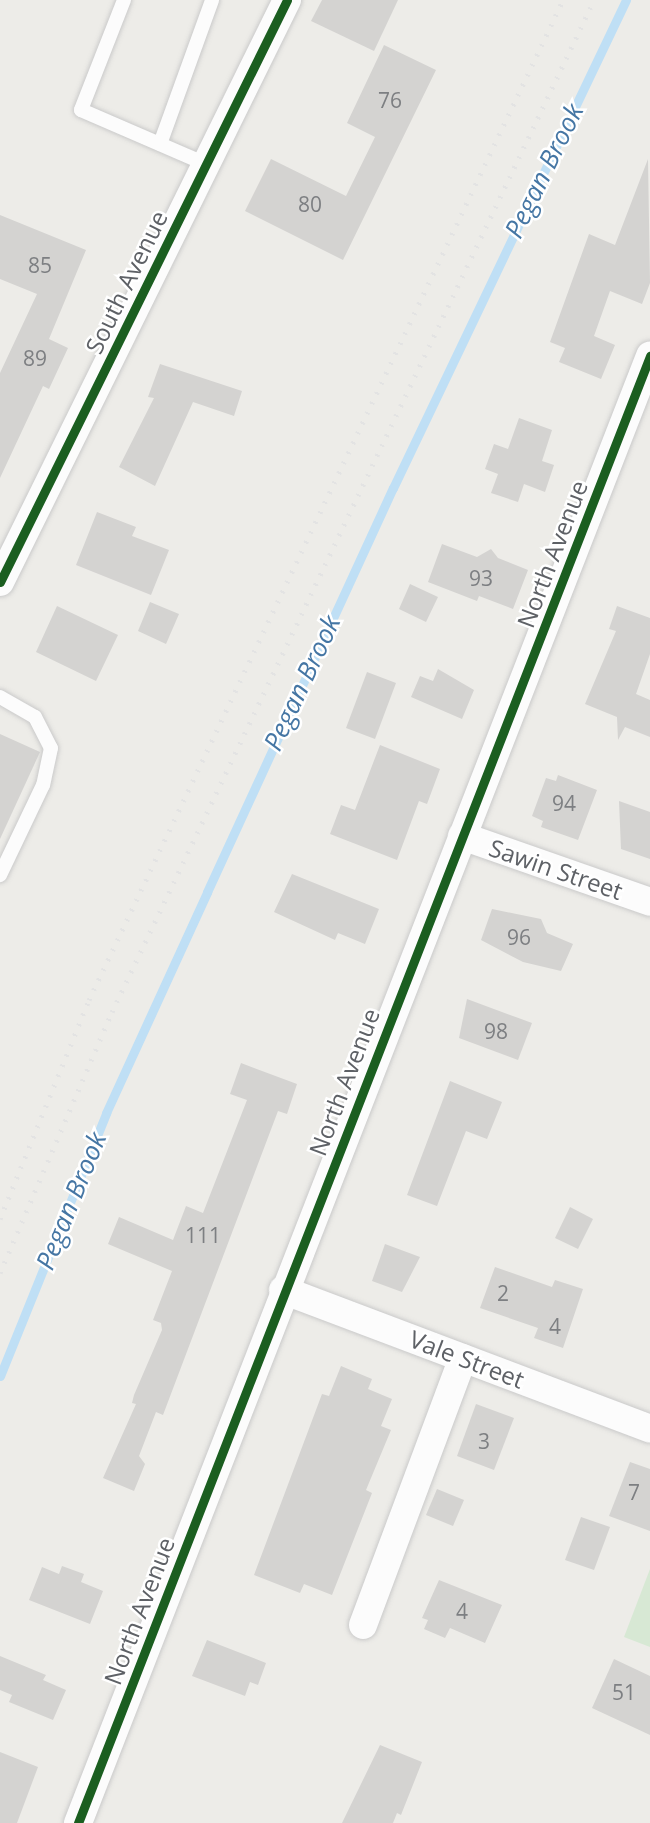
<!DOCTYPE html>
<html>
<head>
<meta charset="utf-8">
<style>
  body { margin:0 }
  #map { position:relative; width:650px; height:1823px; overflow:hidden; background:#edece8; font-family:"Open Sans",sans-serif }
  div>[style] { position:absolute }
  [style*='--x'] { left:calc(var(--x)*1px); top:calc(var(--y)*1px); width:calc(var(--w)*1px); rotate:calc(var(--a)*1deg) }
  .green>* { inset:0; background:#d7e8d4 }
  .stream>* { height:9px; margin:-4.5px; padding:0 4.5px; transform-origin:4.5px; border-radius:4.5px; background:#bfdff5 }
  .building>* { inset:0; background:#d4d3d1 }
  .roads { filter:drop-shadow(0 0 2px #cacaca) drop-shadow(0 0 2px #cacaca) }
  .service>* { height:14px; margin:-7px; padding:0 7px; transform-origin:7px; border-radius:7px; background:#fcfcfc }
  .minor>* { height:28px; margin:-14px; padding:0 14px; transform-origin:14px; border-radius:14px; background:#fcfcfc }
  .rail>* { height:5px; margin-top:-2.5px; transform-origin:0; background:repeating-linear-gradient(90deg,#e3e3e3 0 2px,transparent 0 11px) }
  .cycleway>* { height:9px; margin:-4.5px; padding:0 4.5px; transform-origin:4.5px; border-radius:4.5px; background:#1b5e20 }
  span { translate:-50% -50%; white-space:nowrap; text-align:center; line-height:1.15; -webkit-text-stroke:5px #fff; paint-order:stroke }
  .number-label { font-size:21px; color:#7d7f82 }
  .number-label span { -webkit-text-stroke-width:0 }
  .street-label { font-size:24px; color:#5e6166 }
  .water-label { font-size:26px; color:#4576a4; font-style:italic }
</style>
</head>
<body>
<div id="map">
  <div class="green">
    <div style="clip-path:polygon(650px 1569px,650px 1647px,624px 1637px)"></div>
  </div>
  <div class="stream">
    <div style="--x:0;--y:1376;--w:284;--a:-68"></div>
    <div style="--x:106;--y:1113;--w:243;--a:-65.4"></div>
    <div style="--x:207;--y:892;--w:445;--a:-65.3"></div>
    <div style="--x:393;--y:488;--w:541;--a:-64.48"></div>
  </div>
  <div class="building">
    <div style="clip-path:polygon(322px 0,398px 0,374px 51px,311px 21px)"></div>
    <div style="clip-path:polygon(384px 45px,436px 70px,343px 260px,245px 211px,271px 159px,346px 196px,375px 137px,347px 123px)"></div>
    <div style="clip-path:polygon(648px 159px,650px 283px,642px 304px,610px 291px,594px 336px,615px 345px,601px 379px,559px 362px,565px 348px,550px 342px,589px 234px,615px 245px)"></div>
    <div style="clip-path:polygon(0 215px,86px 250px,49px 339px,68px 348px,49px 389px,43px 386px,0 478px,0 373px,37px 294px,0 279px)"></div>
    <div style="clip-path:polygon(160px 364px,242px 391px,234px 416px,193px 402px,155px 486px,119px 467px,154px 398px,148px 397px)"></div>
    <div style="clip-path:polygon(519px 418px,552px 430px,542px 461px,554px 465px,545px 492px,524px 484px,518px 502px,491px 493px,498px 474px,485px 469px,494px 444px,508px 449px)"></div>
    <div style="clip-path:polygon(97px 512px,136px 527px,132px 536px,169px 550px,151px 595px,76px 565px)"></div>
    <div style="clip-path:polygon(442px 544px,477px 557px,491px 549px,498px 558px,528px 570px,513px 609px,479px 596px,477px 601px,428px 582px)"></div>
    <div style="clip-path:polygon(410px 584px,438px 597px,426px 622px,399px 609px)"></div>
    <div style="clip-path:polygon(150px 602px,179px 614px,166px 644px,138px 631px)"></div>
    <div style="clip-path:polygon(57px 606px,118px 635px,96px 681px,36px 652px)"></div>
    <div style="clip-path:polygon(617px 606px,650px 618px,650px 654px,636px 694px,650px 700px,650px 737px,625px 727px,618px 740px,617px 717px,585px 704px,616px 631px,609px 629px)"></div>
    <div style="clip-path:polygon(438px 669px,474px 690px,462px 719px,411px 697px,420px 676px,433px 681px)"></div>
    <div style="clip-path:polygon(367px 672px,396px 683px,375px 739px,346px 728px)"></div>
    <div style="clip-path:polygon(0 734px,40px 752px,0 839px)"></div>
    <div style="clip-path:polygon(380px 745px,440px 769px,427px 804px,419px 801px,397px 860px,330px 834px,341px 805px,355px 810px)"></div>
    <div style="clip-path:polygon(558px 775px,597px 790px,578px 840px,541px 827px,543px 821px,532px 816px,546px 778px,556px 781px)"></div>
    <div style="clip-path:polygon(619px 801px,650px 812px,650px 859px,621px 849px)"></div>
    <div style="clip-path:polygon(292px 874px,379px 909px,365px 944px,338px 933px,335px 940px,274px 912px)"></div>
    <div style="clip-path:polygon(492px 909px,541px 919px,547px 933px,573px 944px,561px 971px,523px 962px,481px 940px)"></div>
    <div style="clip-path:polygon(467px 999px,532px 1023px,518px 1060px,459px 1038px)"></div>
    <div style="clip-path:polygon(241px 1063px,297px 1084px,287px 1114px,278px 1111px,163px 1415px,156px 1412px,139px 1456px,145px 1464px,134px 1491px,103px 1478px,136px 1404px,132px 1403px,134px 1395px,162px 1330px,161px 1323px,153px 1320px,172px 1271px,108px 1244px,119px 1217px,173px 1240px,186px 1206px,203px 1213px,247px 1100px,230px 1094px)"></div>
    <div style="clip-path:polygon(450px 1081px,502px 1102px,487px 1139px,466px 1131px,437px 1206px,407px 1195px)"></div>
    <div style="clip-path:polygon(570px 1207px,593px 1219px,578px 1249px,555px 1238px)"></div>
    <div style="clip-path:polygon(385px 1244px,420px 1257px,402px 1292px,372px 1281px)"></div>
    <div style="clip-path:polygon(495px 1267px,552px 1287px,555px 1280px,583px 1289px,563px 1348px,534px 1338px,538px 1328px,480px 1308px)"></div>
    <div style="clip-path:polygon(341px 1366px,372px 1379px,368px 1389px,392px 1399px,381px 1426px,391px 1430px,366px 1490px,372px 1493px,332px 1595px,304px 1584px,300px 1593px,254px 1575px,322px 1394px,329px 1396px)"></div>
    <div style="clip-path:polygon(476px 1404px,514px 1418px,494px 1470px,457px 1456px)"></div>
    <div style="clip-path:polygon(630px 1462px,650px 1469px,650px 1531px,609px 1516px)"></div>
    <div style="clip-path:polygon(437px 1489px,464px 1500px,453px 1526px,426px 1515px)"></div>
    <div style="clip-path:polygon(581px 1517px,610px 1527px,594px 1570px,565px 1560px)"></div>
    <div style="clip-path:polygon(62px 1566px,84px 1574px,81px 1582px,103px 1591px,90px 1624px,29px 1600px,42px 1567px,59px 1574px)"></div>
    <div style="clip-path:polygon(439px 1580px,502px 1605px,485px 1643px,450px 1628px,445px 1638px,424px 1629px,428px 1620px,422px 1618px)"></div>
    <div style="clip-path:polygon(207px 1640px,266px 1663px,258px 1685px,250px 1682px,245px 1696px,192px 1676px)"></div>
    <div style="clip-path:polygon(0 1656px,46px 1675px,43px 1680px,66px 1690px,53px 1720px,9px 1702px,12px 1695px,0 1690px)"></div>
    <div style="clip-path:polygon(614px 1659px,650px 1676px,650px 1735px,592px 1708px)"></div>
    <div style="clip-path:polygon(380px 1745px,422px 1762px,401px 1815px,397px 1813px,393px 1823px,342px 1823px)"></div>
    <div style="clip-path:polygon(0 1752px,38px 1767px,17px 1823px,0 1823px)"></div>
  </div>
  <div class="roads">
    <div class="service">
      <div style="--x:124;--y:0;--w:118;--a:111.4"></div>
      <div style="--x:81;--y:110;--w:136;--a:23.4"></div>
      <div style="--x:160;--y:144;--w:153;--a:-70.1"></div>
      <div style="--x:0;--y:697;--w:40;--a:29.7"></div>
      <div style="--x:35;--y:717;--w:35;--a:63"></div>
      <div style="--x:51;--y:748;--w:38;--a:102"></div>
      <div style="--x:43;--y:785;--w:100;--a:115.5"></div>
    </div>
    <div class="minor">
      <div style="--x:0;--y:582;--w:649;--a:-63.75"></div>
      <div style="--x:462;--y:836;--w:199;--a:19.3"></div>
      <div style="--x:283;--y:1290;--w:392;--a:20.7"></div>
      <div style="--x:363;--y:1625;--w:285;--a:-69.5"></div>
      <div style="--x:78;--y:1823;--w:1575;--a:-68.7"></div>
    </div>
  </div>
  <div class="rail">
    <div style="--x:0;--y:1219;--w:236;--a:-67.9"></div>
    <div style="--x:89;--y:1000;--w:1107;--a:-64.64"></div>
    <div style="--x:0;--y:1273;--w:284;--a:-66.8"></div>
    <div style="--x:112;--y:1012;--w:1121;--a:-64.53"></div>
  </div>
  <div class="cycleway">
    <div style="--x:0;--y:582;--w:649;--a:-63.75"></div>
    <div style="--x:78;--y:1823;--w:1575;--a:-68.7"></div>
  </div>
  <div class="number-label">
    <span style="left:390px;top:100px">76</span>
    <span style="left:310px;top:204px">80</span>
    <span style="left:40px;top:265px">85</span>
    <span style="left:35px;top:358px">89</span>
    <span style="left:481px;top:578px">93</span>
    <span style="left:564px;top:803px">94</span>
    <span style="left:519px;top:937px">96</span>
    <span style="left:496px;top:1031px">98</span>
    <span style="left:203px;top:1235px">111</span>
    <span style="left:503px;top:1293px">2</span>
    <span style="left:555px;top:1326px">4</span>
    <span style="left:484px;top:1441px">3</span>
    <span style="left:634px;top:1492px">7</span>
    <span style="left:462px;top:1611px">4</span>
    <span style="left:624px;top:1692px">51</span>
  </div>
  <div class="street-label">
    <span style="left:126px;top:282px;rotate:-64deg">South Avenue</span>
    <span style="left:552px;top:554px;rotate:-69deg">North Avenue</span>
    <span style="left:556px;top:869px;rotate:19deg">Sawin Street</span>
    <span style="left:344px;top:1082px;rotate:-69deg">North Avenue</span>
    <span style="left:467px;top:1359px;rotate:21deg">Vale Street</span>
    <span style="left:139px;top:1611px;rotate:-69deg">North Avenue</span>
  </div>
  <div class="water-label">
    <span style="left:544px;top:171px;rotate:-64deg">Pegan Brook</span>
    <span style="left:302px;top:683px;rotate:-65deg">Pegan Brook</span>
    <span style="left:71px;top:1201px;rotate:-68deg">Pegan Brook</span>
  </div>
</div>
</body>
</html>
